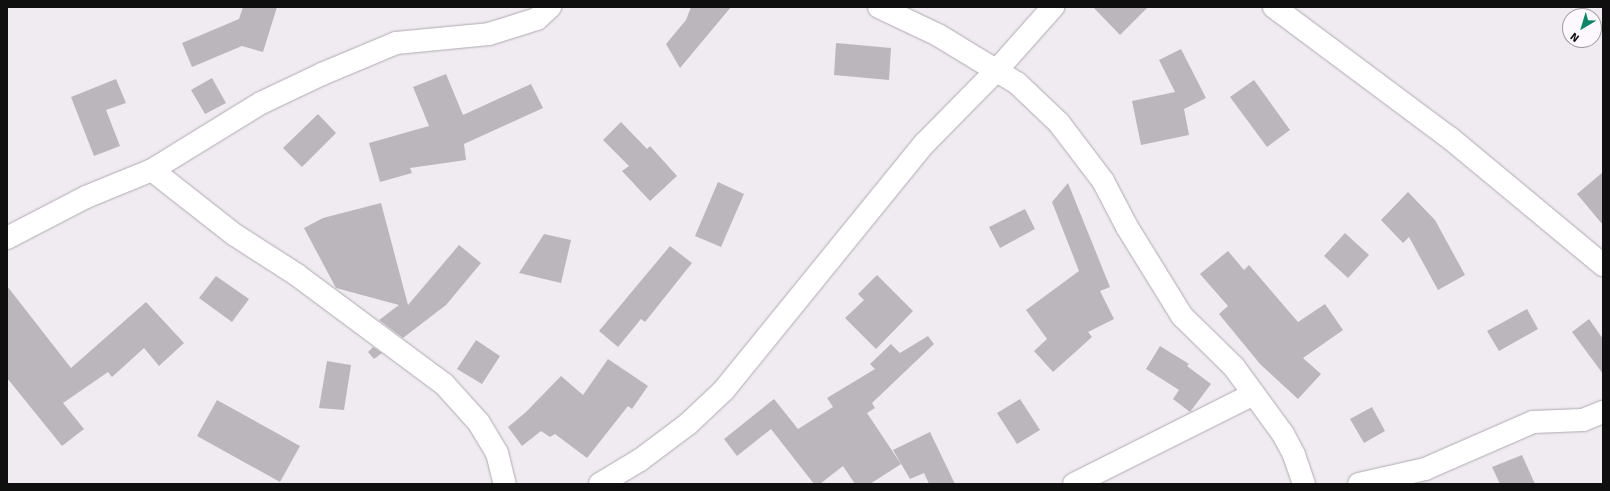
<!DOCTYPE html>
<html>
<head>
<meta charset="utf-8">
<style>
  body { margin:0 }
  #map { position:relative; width:1610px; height:491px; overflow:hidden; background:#f0ebf1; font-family:Signika,sans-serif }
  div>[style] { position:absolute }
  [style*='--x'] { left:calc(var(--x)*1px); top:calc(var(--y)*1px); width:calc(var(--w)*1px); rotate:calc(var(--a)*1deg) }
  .building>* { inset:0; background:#bbb6bc }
  .roads { filter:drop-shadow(0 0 1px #afaab0) drop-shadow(0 0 1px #afaab0) }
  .minor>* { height:22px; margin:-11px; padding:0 11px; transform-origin:11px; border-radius:11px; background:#fff }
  span { translate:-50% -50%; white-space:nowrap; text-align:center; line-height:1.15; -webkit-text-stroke:3.5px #fdf8fe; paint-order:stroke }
  .frame { position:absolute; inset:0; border:8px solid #100f10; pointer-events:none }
  .north { position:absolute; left:1562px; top:8px; width:40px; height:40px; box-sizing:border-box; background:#fdf8fe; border:1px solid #9e9b9f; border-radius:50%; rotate:218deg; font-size:11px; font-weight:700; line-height:16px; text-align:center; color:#100f10 }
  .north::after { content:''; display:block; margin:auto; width:14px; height:18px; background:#0f8667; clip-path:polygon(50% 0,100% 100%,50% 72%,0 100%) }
</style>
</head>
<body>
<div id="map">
  <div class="building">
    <div style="clip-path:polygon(243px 7px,277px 7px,263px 52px,242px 46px,192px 67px,182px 43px,239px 19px)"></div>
    <div style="clip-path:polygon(691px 7px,731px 7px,680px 68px,666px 44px,686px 20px)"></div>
    <div style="clip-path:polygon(1093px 7px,1148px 7px,1120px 35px)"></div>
    <div style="clip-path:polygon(836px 43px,891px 48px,889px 80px,834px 75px)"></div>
    <div style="clip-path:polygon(1181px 49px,1206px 98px,1184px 109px,1189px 135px,1141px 145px,1132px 101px,1175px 92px,1159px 60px)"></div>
    <div style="clip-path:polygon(446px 74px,463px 115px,531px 84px,543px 108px,464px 144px,466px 160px,410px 168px,412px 173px,380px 182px,369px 143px,429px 126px,413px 87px)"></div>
    <div style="clip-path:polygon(212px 78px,226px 103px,205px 114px,191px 90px)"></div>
    <div style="clip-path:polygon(116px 79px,126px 103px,106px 110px,120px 146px,94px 156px,71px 97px)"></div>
    <div style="clip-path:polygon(1254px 80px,1290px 130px,1267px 147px,1230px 97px)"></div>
    <div style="clip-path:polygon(318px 114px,336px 133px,302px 167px,283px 148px)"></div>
    <div style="clip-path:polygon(621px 122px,647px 149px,650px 146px,677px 176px,650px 201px,622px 171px,629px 166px,603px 140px)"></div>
    <div style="clip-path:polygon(1603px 172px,1603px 225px,1577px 194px)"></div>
    <div style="clip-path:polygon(718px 182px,744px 194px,721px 247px,695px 236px)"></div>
    <div style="clip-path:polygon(1068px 183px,1110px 287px,1100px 291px,1114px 319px,1088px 332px,1092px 337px,1053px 372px,1034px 351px,1047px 339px,1026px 310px,1079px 271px,1052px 202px)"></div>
    <div style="clip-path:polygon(1408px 192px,1435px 220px,1465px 275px,1438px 290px,1409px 237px,1403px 243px,1381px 220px)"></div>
    <div style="clip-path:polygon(381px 203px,408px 305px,459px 245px,481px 263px,446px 305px,403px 338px,379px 320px,399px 305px,336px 288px,304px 228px,323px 218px)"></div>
    <div style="clip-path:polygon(1025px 209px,1035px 229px,1000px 248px,989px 227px)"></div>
    <div style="clip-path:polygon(1345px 233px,1369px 255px,1348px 278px,1324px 256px)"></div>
    <div style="clip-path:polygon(544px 234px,571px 240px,561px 283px,519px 273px)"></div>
    <div style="clip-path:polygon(670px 246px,692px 263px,645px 322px,641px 319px,618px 347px,599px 331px)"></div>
    <div style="clip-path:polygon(1228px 251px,1244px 270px,1249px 265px,1298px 322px,1325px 304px,1343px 330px,1303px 358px,1321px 374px,1298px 399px,1260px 364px,1219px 314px,1228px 306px,1200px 274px)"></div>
    <div style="clip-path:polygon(877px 275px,913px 311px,876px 349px,845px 318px,864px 300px,858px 294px)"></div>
    <div style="clip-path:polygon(216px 276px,249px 299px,232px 322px,199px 298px)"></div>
    <div style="clip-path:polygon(7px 286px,71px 368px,146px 302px,184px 343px,159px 366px,144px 348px,112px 377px,108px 372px,63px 403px,84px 429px,62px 446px,7px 378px)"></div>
    <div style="clip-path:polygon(1527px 309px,1538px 329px,1499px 351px,1487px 331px)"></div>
    <div style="clip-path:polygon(1589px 319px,1603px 339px,1603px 374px,1572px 332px)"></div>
    <div style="clip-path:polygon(928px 336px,934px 344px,872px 403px,875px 408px,867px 413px,901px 464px,870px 484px,855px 484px,843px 466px,820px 484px,814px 484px,771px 429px,737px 456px,724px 439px,774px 399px,798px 429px,833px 407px,827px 398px,875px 369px,870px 364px,891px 344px,900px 353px)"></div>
    <div style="clip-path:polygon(476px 340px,500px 356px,482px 384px,457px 369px)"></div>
    <div style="clip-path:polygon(1160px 346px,1189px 364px,1187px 366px,1211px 384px,1190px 412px,1173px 399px,1179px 390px,1146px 369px)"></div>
    <div style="clip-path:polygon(373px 347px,382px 353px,374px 359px,368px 352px)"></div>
    <div style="clip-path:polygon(608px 359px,648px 386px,632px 409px,628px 406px,587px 458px,555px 434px,550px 437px,541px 431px,522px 446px,508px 427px,526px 412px,561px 376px,583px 395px)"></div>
    <div style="clip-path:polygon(327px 361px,351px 365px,344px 410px,319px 408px)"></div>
    <div style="clip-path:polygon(1020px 399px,1040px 430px,1017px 444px,997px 413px)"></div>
    <div style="clip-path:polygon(217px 400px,300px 446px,280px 482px,197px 436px)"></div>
    <div style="clip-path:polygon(1372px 407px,1385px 431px,1364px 443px,1350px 419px)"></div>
    <div style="clip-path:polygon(930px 432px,955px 484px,929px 484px,924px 473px,910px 479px,893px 450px)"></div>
    <div style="clip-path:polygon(1522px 455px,1535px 484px,1500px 484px,1492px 467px)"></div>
  </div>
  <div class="roads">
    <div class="minor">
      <div style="--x:879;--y:7;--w:65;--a:25.4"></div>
      <div style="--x:938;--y:35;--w:92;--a:31.3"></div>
      <div style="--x:1017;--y:83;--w:58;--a:43.6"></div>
      <div style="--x:1059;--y:123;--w:73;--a:52.8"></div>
      <div style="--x:1103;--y:181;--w:52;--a:62.4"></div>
      <div style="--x:1127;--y:227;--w:105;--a:58.3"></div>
      <div style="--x:1182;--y:316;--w:73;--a:44.4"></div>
      <div style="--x:1234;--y:367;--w:83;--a:53.8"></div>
      <div style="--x:1283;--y:434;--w:24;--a:62"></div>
      <div style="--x:1294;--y:455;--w:31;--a:71"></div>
      <div style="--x:1274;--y:7;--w:219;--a:36.7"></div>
      <div style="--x:1450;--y:138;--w:199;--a:39.7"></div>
      <div style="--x:152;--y:170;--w:105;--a:38.1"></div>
      <div style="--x:235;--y:235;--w:74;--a:32.8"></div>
      <div style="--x:297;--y:275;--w:183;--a:36.6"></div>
      <div style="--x:444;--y:384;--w:52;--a:48.1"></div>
      <div style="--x:479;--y:423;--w:35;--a:59"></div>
      <div style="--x:497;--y:453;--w:32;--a:76"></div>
      <div style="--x:7;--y:238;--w:89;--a:-27.4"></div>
      <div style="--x:86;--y:197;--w:71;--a:-22.2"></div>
      <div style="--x:152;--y:170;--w:128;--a:-31.6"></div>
      <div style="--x:261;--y:103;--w:68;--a:-25.4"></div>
      <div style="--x:322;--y:74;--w:80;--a:-22.7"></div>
      <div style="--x:396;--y:43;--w:93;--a:-5.5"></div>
      <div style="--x:489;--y:34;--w:50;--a:-17.4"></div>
      <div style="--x:537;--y:19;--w:18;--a:-43"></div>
      <div style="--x:600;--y:484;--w:47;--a:-31"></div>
      <div style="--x:640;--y:460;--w:60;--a:-36.9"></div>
      <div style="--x:688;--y:424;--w:50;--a:-43.4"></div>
      <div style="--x:724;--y:390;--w:318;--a:-50.9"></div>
      <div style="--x:925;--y:143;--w:101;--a:-45.4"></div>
      <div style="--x:996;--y:71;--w:86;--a:-48.3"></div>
      <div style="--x:1074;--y:484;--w:199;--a:-26.6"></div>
      <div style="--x:1359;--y:484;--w:68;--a:-12.8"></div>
      <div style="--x:1425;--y:469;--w:118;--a:-23.5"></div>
      <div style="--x:1533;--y:422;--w:50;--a:-2.3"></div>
      <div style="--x:1583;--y:420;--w:22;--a:-22"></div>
    </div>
  </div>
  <div class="frame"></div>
  <div class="north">N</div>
</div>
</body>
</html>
